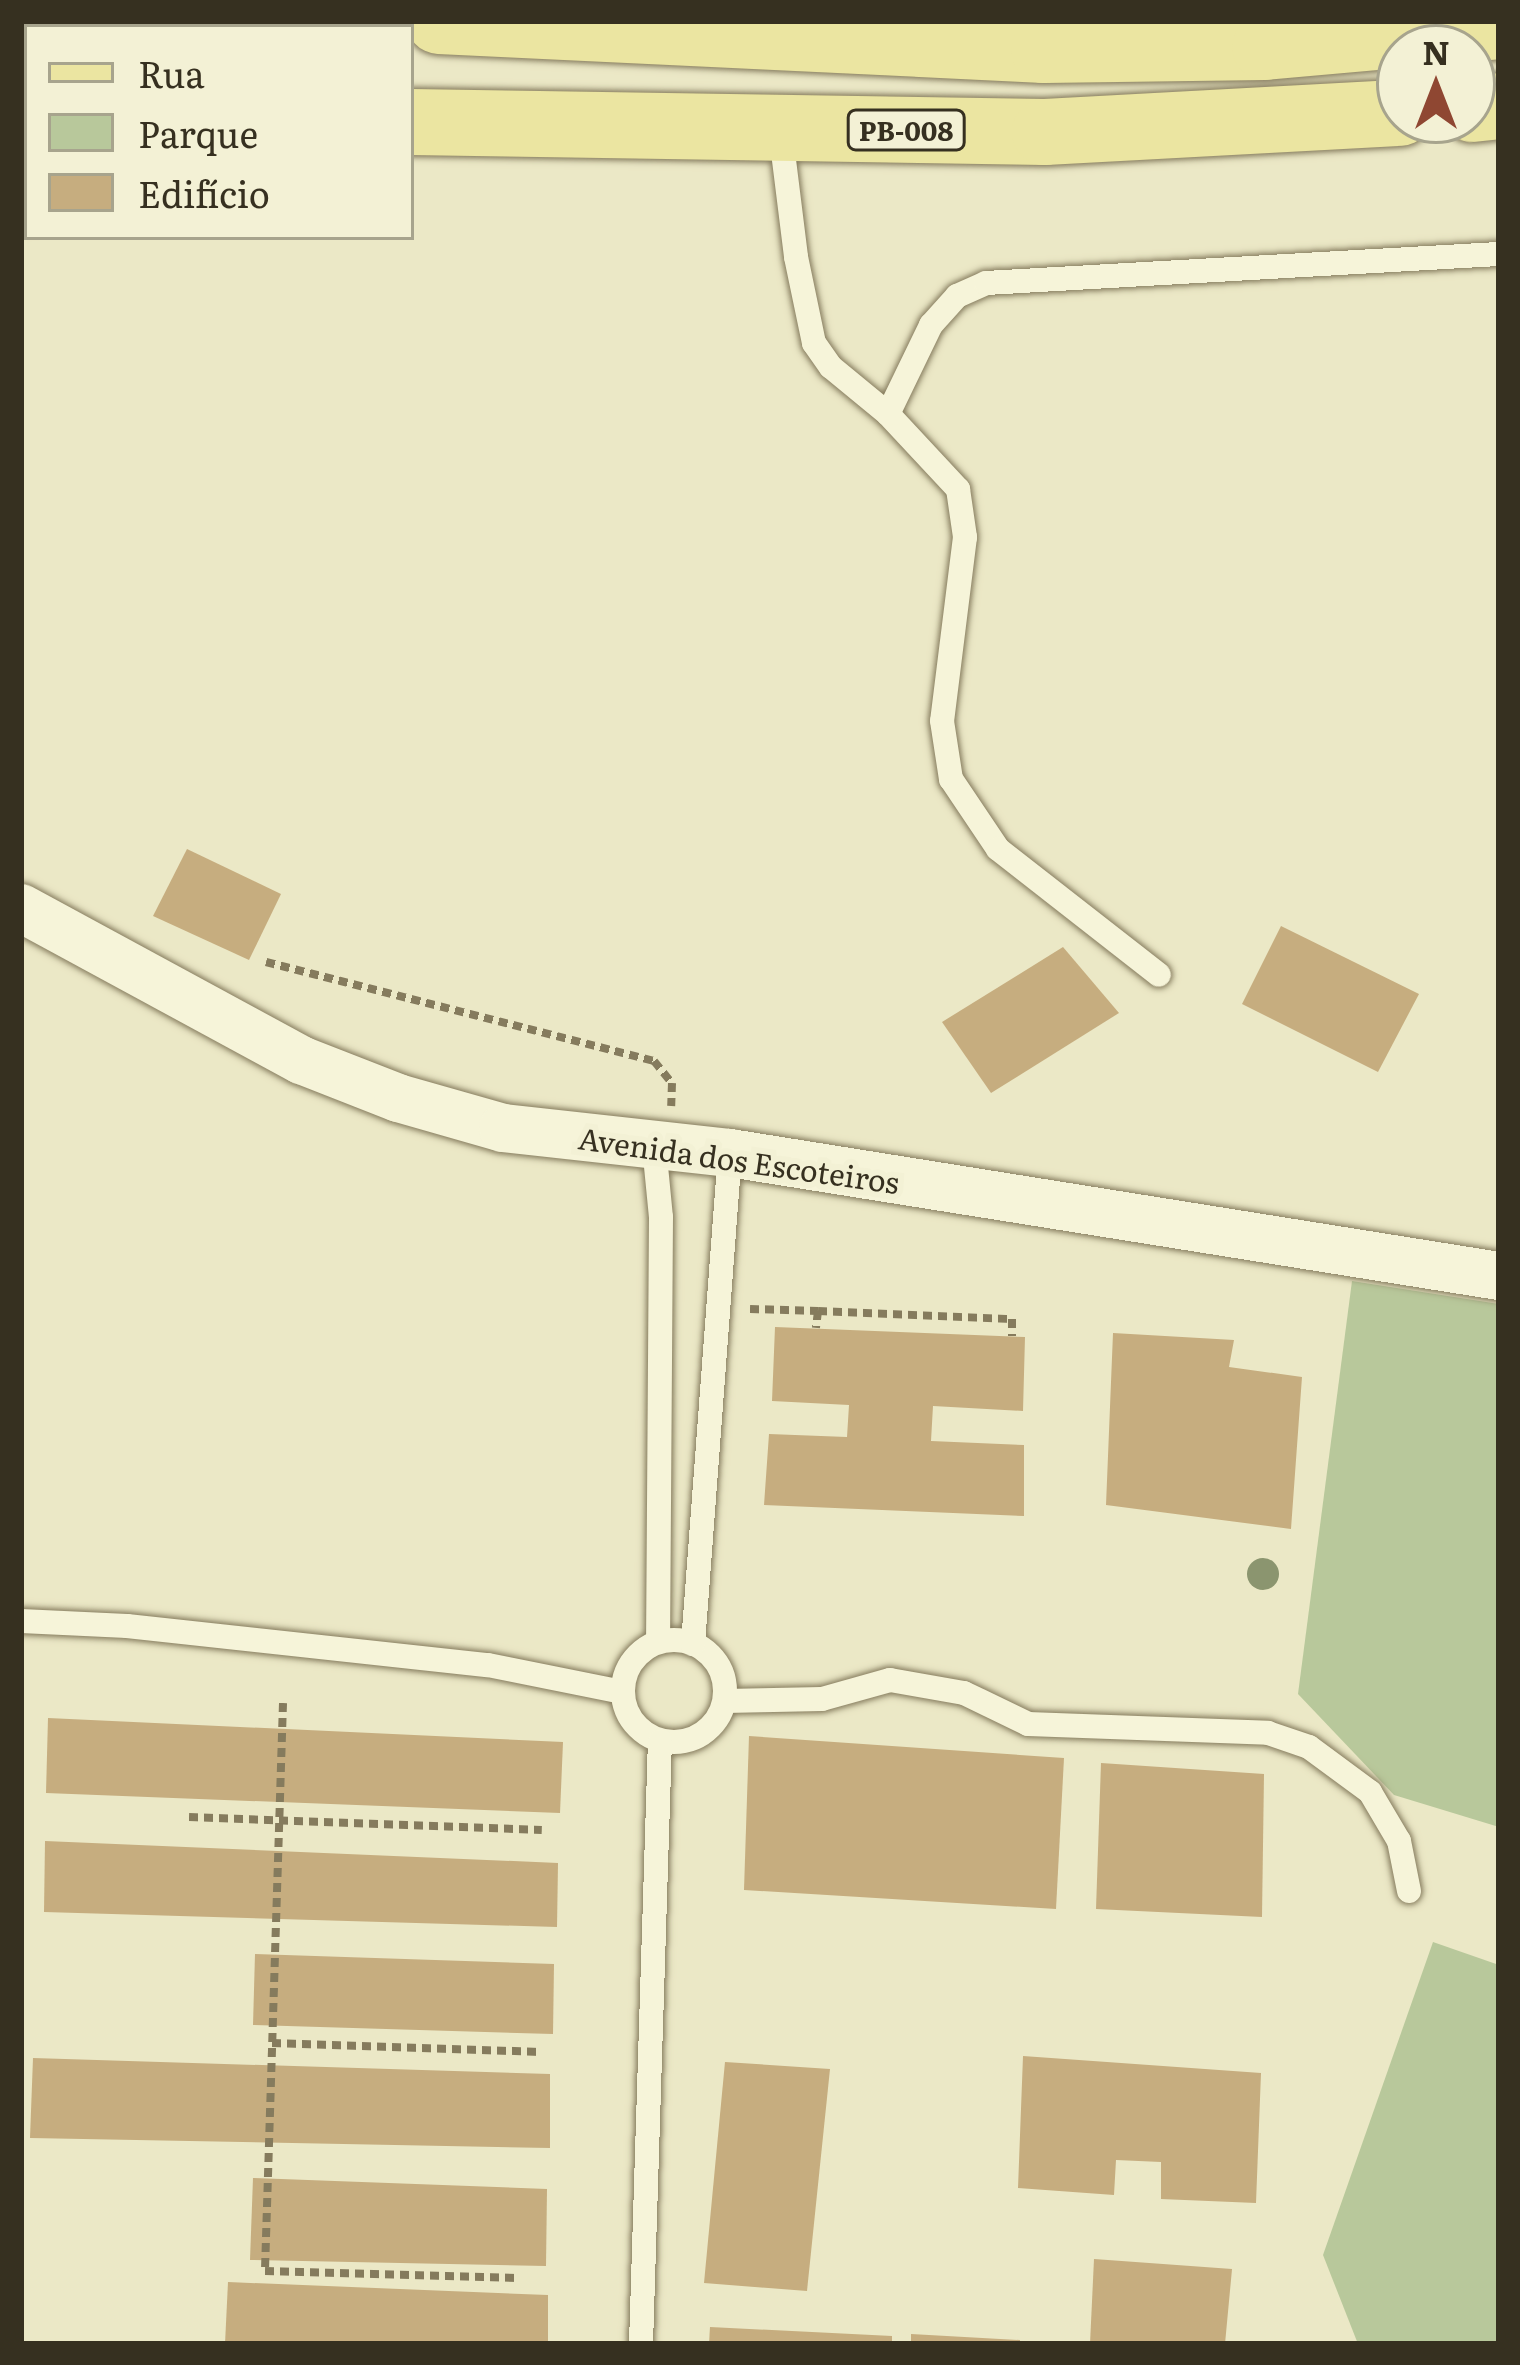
<!DOCTYPE html>
<html>
<head>
<meta charset="utf-8">
<style>
  body { margin:0 }
  #map { position:relative; width:1520px; height:2365px; overflow:hidden; background:#ebe8c6; font-family:Literata,serif }
  div>[style] { position:absolute }
  [style*='--x'] { left:calc(var(--x)*1px); top:calc(var(--y)*1px); width:calc(var(--w)*1px); rotate:calc(var(--a)*1deg) }
  .green>* { inset:0; background:#b8c89b }
  .building>* { inset:0; background:#c6ad7f }
  .path>* { height:8px; margin-top:-4px; transform-origin:0; background:repeating-linear-gradient(90deg,#857b5d 0 9px,transparent 0 15px) }
  .roads { filter:drop-shadow(0 0 3px #857b5d) drop-shadow(0 0 3px #857b5d) }
  .lane>* { height:24px; margin:-12px; padding:0 12px; transform-origin:12px; border-radius:12px; background:#f6f4d9 }
  .lane>.ring { margin:-12px; padding:0; box-sizing:content-box; background:none; border:24px solid #f6f4d9; border-radius:50% }
  .street>* { height:48px; margin:-24px; padding:0 24px; transform-origin:24px; border-radius:24px; background:#f6f4d9 }
  .primary>* { height:66px; margin:-33px; padding:0 33px; transform-origin:33px; border-radius:33px; background:#ebe5a1 }
  .trees>* { width:32px; height:32px; margin:-16px; border-radius:50%; background:#8b956f }
  span { translate:-50% -50%; white-space:nowrap; text-align:center; line-height:1.15; -webkit-text-stroke:12px #f3f1d5; paint-order:stroke }
  .shield-label span { padding:3px 9px; background:#f3f1d5; border:3px solid; border-radius:9px; -webkit-text-stroke-width:0 }
  .shield-label { font-size:27px; color:#363020; font-weight:700 }
  .street-label { font-size:30px; color:#363020 }
  .frame { position:absolute; inset:0; border:24px solid #363020; pointer-events:none }
  .legend { position:absolute; left:24px; top:24px; width:390px; height:216px; box-sizing:border-box; background:#f3f1d5; border:3px solid #a7a48d; margin:0; padding:15px 21px; list-style:none; font-size:36px; color:#363020 }
  .legend li { display:flex; align-items:center; gap:24px; height:60px }
  .legend b { width:60px; border:3px solid #a7a48d }
  .north { position:absolute; left:1376px; top:24px; width:120px; height:120px; box-sizing:border-box; background:#f3f1d5; border:3px solid #a7a48d; border-radius:50%; rotate:0deg; font-size:33px; font-weight:700; line-height:48px; text-align:center; color:#363020 }
  .north::after { content:''; display:block; margin:auto; width:42px; height:54px; background:#8f4732; clip-path:polygon(50% 0,100% 100%,50% 72%,0 100%) }
</style>
</head>
<body>
<div id="map">
  <div class="green">
    <div style="clip-path:polygon(1352px 1281px,1499px 1304px,1499px 1827px,1394px 1795px,1298px 1694px)"></div>
    <div style="clip-path:polygon(1433px 1942px,1499px 1965px,1499px 2344px,1358px 2344px,1323px 2255px)"></div>
  </div>
  <div class="building">
    <div style="clip-path:polygon(187px 849px,281px 894px,249px 960px,153px 916px)"></div>
    <div style="clip-path:polygon(1281px 926px,1419px 994px,1378px 1072px,1242px 1004px)"></div>
    <div style="clip-path:polygon(1063px 947px,1119px 1013px,991px 1093px,942px 1022px)"></div>
    <div style="clip-path:polygon(775px 1327px,1025px 1337px,1023px 1411px,933px 1406px,931px 1441px,1024px 1445px,1024px 1516px,764px 1505px,769px 1434px,847px 1437px,849px 1405px,772px 1401px)"></div>
    <div style="clip-path:polygon(1113px 1333px,1234px 1340px,1229px 1367px,1302px 1377px,1291px 1529px,1106px 1505px)"></div>
    <div style="clip-path:polygon(48px 1718px,563px 1742px,560px 1813px,46px 1793px)"></div>
    <div style="clip-path:polygon(749px 1736px,1064px 1758px,1056px 1909px,744px 1890px)"></div>
    <div style="clip-path:polygon(1101px 1763px,1264px 1774px,1262px 1917px,1096px 1909px)"></div>
    <div style="clip-path:polygon(45px 1841px,558px 1863px,557px 1927px,44px 1912px)"></div>
    <div style="clip-path:polygon(255px 1954px,554px 1964px,553px 2034px,253px 2025px)"></div>
    <div style="clip-path:polygon(1023px 2056px,1261px 2073px,1256px 2203px,1161px 2199px,1161px 2162px,1116px 2160px,1114px 2195px,1018px 2188px)"></div>
    <div style="clip-path:polygon(33px 2058px,550px 2074px,550px 2148px,30px 2138px)"></div>
    <div style="clip-path:polygon(725px 2062px,830px 2069px,807px 2291px,704px 2283px)"></div>
    <div style="clip-path:polygon(253px 2178px,547px 2189px,546px 2266px,250px 2260px)"></div>
    <div style="clip-path:polygon(1094px 2259px,1232px 2269px,1225px 2344px,1090px 2344px)"></div>
    <div style="clip-path:polygon(228px 2282px,548px 2295px,548px 2344px,225px 2344px)"></div>
    <div style="clip-path:polygon(710px 2327px,892px 2336px,892px 2344px,709px 2344px)"></div>
    <div style="clip-path:polygon(911px 2334px,1020px 2340px,1020px 2344px,911px 2344px)"></div>
  </div>
  <div class="path">
    <div style="--x:266;--y:962;--w:400;--a:14.3"></div>
    <div style="--x:654;--y:1061;--w:28;--a:51"></div>
    <div style="--x:672;--y:1083;--w:23;--a:92"></div>
    <div style="--x:750;--y:1309;--w:68;--a:1.7"></div>
    <div style="--x:818;--y:1311;--w:17;--a:97"></div>
    <div style="--x:818;--y:1311;--w:194;--a:2.4"></div>
    <div style="--x:1012;--y:1319;--w:17;--a:90"></div>
    <div style="--x:283;--y:1703;--w:568;--a:91.82"></div>
    <div style="--x:265;--y:2271;--w:253;--a:1.6"></div>
    <div style="--x:189;--y:1817;--w:353;--a:2.1"></div>
    <div style="--x:272;--y:2043;--w:268;--a:1.9"></div>
  </div>
  <div class="roads">
    <div class="lane">
      <div style="--x:780;--y:128;--w:130;--a:82.9"></div>
      <div style="--x:796;--y:257;--w:88;--a:78.2"></div>
      <div style="--x:814;--y:343;--w:29;--a:55"></div>
      <div style="--x:831;--y:367;--w:74;--a:39.5"></div>
      <div style="--x:888;--y:414;--w:103;--a:47"></div>
      <div style="--x:958;--y:489;--w:49;--a:81.7"></div>
      <div style="--x:965;--y:537;--w:185;--a:97.1"></div>
      <div style="--x:942;--y:721;--w:59;--a:81.2"></div>
      <div style="--x:951;--y:779;--w:84;--a:56.1"></div>
      <div style="--x:998;--y:849;--w:204;--a:38"></div>
      <div style="--x:888;--y:414;--w:99;--a:-64.2"></div>
      <div style="--x:931;--y:325;--w:39;--a:-48"></div>
      <div style="--x:957;--y:296;--w:32;--a:-24"></div>
      <div style="--x:986;--y:283;--w:514;--a:-3.24"></div>
      <div style="--x:654;--y:1146;--w:71;--a:84.4"></div>
      <div style="--x:661;--y:1217;--w:425;--a:90.4"></div>
      <div style="--x:21;--y:1621;--w:106;--a:2.7"></div>
      <div style="--x:127;--y:1626;--w:363;--a:6.2"></div>
      <div style="--x:488;--y:1665;--w:137;--a:11.4"></div>
      <div class="ring" style="left:623px;top:1640px;width:78px;height:78px"></div>
      <div style="--x:693;--y:1644;--w:492;--a:-85.7"></div>
      <div style="--x:725;--y:1701;--w:97;--a:-1.2"></div>
      <div style="--x:822;--y:1699;--w:71;--a:-15.6"></div>
      <div style="--x:890;--y:1680;--w:75;--a:10"></div>
      <div style="--x:964;--y:1693;--w:71;--a:25.8"></div>
      <div style="--x:1028;--y:1724;--w:240;--a:2.1"></div>
      <div style="--x:1268;--y:1733;--w:43;--a:18.9"></div>
      <div style="--x:1309;--y:1747;--w:76;--a:36.4"></div>
      <div style="--x:1370;--y:1792;--w:57;--a:59.4"></div>
      <div style="--x:1399;--y:1841;--w:51;--a:78.7"></div>
      <div style="--x:641;--y:2344;--w:603;--a:-88.2"></div>
    </div>
    <div class="street">
      <div style="--x:21;--y:908;--w:319;--a:28.5"></div>
      <div style="--x:301;--y:1060;--w:104;--a:21.4"></div>
      <div style="--x:398;--y:1098;--w:109;--a:15.9"></div>
      <div style="--x:503;--y:1128;--w:228;--a:6.3"></div>
      <div style="--x:730;--y:1153;--w:779;--a:9.09"></div>
    </div>
    <div class="primary">
      <div style="--x:44;--y:21;--w:8;--a:45"></div>
      <div style="--x:439;--y:21;--w:606;--a:2.74"></div>
      <div style="--x:1044;--y:50;--w:221;--a:-0.8"></div>
      <div style="--x:1265;--y:47;--w:235;--a:-5.1"></div>
      <div style="--x:1472;--y:109;--w:27;--a:-6"></div>
      <div style="--x:411;--y:122;--w:634;--a:0.9"></div>
      <div style="--x:1045;--y:132;--w:356;--a:-3.1"></div>
      <div style="--x:21;--y:197;--w:6;--a:0"></div>
    </div>
  </div>
  <div class="trees">
    <div style="left:1263px;top:1574px"></div>
  </div>
  <div class="shield-label">
    <span style="left:906px;top:130px">PB-008</span>
  </div>
  <div class="street-label">
    <span style="left:739px;top:1159px;rotate:8deg">Avenida dos Escoteiros</span>
  </div>
  <div class="frame"></div>
  <ul class="legend">
  <li><b style="height:15px;background:#ebe5a1"></b>Rua</li>
  <li><b style="height:33px;background:#b8c89b"></b>Parque</li>
  <li><b style="height:33px;background:#c6ad7f"></b>Edifício</li>
  </ul>
  <div class="north">N</div>
</div>
</body>
</html>
